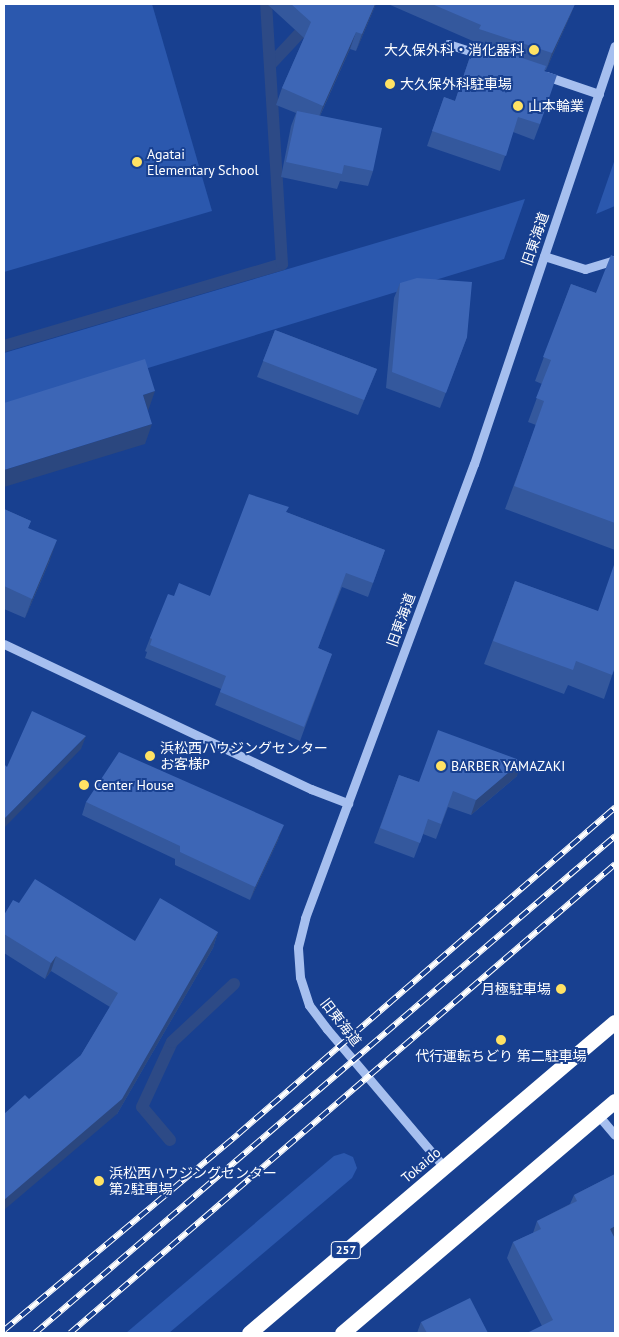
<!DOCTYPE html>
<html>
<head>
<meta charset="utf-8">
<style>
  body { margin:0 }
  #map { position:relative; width:619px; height:1337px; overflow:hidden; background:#184090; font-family:"PT Sans","Noto Sans JP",sans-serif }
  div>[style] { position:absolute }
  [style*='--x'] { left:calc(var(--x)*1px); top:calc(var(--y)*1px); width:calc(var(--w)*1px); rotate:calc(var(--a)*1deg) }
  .green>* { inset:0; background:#2b58ae }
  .stream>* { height:12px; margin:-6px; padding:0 6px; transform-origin:6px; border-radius:6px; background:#2d4a86 }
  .minor>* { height:9px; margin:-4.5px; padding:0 4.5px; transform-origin:4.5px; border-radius:4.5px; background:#a6bfef }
  .highway>* { height:15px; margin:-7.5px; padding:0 7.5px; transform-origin:7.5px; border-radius:7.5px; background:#fff }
  .rail>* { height:5.5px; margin-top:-2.75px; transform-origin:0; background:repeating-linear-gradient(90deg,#184090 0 11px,#fff 0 22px); box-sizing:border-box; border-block:1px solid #fff }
  .wall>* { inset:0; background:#34589d }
  .shaded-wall>* { inset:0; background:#2b477f }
  .building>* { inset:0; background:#3d66b6 }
  .dots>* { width:14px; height:14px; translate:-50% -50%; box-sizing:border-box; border:2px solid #184090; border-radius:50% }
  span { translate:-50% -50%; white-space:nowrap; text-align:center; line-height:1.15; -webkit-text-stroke:4px #184090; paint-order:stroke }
  .shield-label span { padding:1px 4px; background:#184090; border:1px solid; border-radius:4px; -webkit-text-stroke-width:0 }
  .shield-label { font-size:12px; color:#fff; font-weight:700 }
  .poi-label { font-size:14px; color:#fff }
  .right { translate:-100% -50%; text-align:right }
  .left { translate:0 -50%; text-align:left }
  .street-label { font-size:14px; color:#fff }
  .frame { position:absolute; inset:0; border:5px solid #fff; pointer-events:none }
</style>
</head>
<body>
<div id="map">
  <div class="green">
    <div style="clip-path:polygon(4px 4px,152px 4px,212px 211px,4px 272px)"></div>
    <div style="clip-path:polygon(615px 159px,615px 206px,596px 214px)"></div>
    <div style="clip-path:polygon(525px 199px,504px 259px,4px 412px,4px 353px)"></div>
    <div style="clip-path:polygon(344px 1153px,353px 1157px,357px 1168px,352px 1178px,169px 1333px,126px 1333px,334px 1156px)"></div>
  </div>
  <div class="stream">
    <div style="--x:270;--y:65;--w:83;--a:-46.9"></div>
    <div style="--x:4;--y:346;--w:290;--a:-16.4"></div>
    <div style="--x:282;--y:264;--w:260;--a:-93.5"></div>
    <div style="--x:170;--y:1140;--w:43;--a:-130.3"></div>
    <div style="--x:142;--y:1107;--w:72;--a:-65.2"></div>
    <div style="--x:172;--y:1042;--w:85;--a:-43.1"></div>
  </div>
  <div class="minor">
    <div style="--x:448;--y:44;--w:35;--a:18"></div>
    <div style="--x:546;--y:76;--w:56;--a:18.8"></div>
    <div style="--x:544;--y:256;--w:43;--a:17.6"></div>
    <div style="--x:585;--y:269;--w:31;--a:-17"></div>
    <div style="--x:4;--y:644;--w:340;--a:25.3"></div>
    <div style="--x:311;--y:789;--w:40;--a:21"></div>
    <div style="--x:598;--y:1115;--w:26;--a:50"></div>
    <div style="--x:444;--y:1167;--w:181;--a:-130.3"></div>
    <div style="--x:327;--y:1029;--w:30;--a:-127"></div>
    <div style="--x:309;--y:1005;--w:29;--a:-108"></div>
    <div style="--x:300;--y:977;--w:30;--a:-94"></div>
    <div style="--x:298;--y:947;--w:30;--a:-76"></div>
    <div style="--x:305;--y:918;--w:484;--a:-69.6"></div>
    <div style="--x:474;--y:464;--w:441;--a:-71.4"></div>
  </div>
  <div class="highway">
    <div style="--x:249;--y:1333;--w:480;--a:-40.4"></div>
    <div style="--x:342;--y:1333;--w:358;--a:-40.4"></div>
  </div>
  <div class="rail">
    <div style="--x:4;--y:1330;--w:305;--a:-39.9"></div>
    <div style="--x:238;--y:1134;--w:499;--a:-40.9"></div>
    <div style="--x:35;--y:1333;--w:764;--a:-40.59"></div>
    <div style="--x:70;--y:1333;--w:719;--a:-40.71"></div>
  </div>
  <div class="wall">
    <div style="clip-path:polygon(267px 4px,376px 4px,356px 51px,350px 49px,320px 116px,373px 171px,368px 186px,340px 181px,337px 189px,281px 177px,291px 126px,296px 113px,276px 105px,282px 88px,304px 38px)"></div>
    <div style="clip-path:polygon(388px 4px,575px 4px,570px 16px,546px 70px,545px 70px,545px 71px,540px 124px,534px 140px,513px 132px,500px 171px,427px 146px,444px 97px,455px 101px,475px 42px)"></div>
    <div style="clip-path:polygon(615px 257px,615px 550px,505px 509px,536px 425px,528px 422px,542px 384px,535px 381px,571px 284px,596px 293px)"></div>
    <div style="clip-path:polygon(400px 283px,467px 337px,440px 408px,386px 388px,394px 298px)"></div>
    <div style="clip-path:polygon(275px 330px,377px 369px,358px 415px,257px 377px)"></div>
    <div style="clip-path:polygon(4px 509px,31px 521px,28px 528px,50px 560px,25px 618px,4px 609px)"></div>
    <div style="clip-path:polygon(286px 512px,385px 550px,368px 597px,342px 587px,318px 648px,332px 654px,300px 741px,215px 705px,221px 689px,145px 658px,147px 652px,145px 651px,150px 638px,174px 596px,210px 596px)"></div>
    <div style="clip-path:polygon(515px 581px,597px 611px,615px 667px,604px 699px,568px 685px,564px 694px,484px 664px)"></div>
    <div style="clip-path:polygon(399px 775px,419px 782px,517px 776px,471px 815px,448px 807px,436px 839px,423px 834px,414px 858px,374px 843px)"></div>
    <div style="clip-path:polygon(86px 802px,279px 838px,250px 900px,175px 865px,175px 859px,82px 815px)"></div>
    <div style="clip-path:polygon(19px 903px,135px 941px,218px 932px,213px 948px,117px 1114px,81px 1055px,110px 1007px,51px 971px,45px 979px,4px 953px,4px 915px)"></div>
    <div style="clip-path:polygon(615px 1174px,615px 1333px,542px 1326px,507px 1258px,513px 1242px,533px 1233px,537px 1221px,570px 1204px,574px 1195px)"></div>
    <div style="clip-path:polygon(421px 1322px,488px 1333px,417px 1333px)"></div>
  </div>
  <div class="shaded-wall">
    <div style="clip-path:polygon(375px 4px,376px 4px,356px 51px,362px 34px)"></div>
    <div style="clip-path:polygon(575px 4px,570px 16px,546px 70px,552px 53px)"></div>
    <div style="clip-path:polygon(356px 32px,350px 49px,317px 122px,323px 106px)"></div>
    <div style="clip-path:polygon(155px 391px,148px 411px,143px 395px)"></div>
    <div style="clip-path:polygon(152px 424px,145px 444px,4px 487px,4px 470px)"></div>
    <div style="clip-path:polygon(57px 540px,50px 560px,25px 618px,32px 599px)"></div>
    <div style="clip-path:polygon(86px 736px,81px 749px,4px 828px,4px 819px)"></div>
    <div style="clip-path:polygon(522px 761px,517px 776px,471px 815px,476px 800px)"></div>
    <div style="clip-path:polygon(284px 825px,279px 838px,250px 900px,255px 887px)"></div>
    <div style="clip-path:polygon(218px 932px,213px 948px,117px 1114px,4px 1210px,4px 1200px)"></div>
    <div style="clip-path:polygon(56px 956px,51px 971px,45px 979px,51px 963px)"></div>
    <div style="clip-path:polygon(615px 1226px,615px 1239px,610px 1229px)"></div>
  </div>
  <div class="building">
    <div style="clip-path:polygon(291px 4px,375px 4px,362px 34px,356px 32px,323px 106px,282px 88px,311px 22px)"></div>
    <div style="clip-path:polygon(432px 4px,575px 4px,552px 53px,479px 29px,481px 25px)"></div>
    <div style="clip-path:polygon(475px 42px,546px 66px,544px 71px,557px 75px,540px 124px,518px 117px,506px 156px,432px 131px,444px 97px,455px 101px)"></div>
    <div style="clip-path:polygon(297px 111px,382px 128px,373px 171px,344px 165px,342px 174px,286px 162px)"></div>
    <div style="clip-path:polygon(611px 255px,615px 257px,615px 523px,514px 486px,544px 401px,536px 398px,551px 360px,543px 357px,571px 284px,596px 293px)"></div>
    <div style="clip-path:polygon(417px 278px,472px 282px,467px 337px,446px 393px,392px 372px,400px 283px)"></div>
    <div style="clip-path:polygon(275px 330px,377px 369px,364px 400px,263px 361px)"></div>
    <div style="clip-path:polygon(145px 359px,155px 391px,143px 395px,152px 424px,4px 470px,4px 403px)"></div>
    <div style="clip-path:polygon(249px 494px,289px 507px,286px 512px,385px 550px,373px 583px,346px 573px,318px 648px,332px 654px,304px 727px,220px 692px,226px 676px,150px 645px,152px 639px,150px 638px,168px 594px,174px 596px,179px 583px,210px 596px)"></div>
    <div style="clip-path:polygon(4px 509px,31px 521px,28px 528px,57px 540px,32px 599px,4px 586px)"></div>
    <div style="clip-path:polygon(615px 562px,615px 667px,612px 675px,576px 661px,573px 670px,493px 641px,515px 581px,598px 611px)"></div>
    <div style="clip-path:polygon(32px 711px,86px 736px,4px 819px,4px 764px,7px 767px)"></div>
    <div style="clip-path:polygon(438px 730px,522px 761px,476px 800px,453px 791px,441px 824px,428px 819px,420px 843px,380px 828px,399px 775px,419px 782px)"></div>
    <div style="clip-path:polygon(119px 752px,284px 825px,255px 887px,180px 852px,180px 846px,86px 802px)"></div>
    <div style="clip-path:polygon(35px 879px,135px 941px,160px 898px,218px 932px,122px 1099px,4px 1200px,4px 1114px,25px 1095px,29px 1099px,81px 1055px,118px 993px,56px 956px,51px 963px,4px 934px,4px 915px,13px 900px,19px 903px)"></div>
    <div style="clip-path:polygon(615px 1174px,615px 1226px,610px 1229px,615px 1239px,615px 1333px,527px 1333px,553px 1320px,513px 1242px,541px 1229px,537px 1221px,577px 1201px,574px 1195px)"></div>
    <div style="clip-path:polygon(470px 1298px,488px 1333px,427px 1333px,421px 1322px)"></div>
  </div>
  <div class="dots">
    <div style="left:534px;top:50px;background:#ffe264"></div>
    <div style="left:390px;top:84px;background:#ffe264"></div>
    <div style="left:518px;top:106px;background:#ffe264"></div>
    <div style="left:137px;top:162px;background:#ffe264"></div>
    <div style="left:150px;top:756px;background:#ffe264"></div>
    <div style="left:441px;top:766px;background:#ffe264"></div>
    <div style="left:84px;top:785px;background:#ffe264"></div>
    <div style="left:561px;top:989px;background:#ffe264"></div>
    <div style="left:501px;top:1040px;background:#ffe264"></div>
    <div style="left:99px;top:1181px;background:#ffe264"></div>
  </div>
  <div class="shield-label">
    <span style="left:346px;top:1250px">257</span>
  </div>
  <div class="poi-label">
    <span class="right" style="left:524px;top:50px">大久保外科・消化器科</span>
    <span class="left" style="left:400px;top:84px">大久保外科駐車場</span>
    <span class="left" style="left:528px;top:106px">山本輪業</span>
    <span class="left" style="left:147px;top:162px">Agatai<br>Elementary School</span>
    <span class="left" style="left:160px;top:756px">浜松西ハウジングセンター<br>お客様P</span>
    <span class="left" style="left:451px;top:766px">BARBER YAMAZAKI</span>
    <span class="left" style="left:94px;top:785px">Center House</span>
    <span class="right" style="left:551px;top:989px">月極駐車場</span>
    <span style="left:501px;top:1056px">代行運転ちどり 第二駐車場</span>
    <span class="left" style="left:109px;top:1181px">浜松西ハウジングセンター<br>第2駐車場</span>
  </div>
  <div class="street-label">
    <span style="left:535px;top:239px;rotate:-71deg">旧東海道</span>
    <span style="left:401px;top:620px;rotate:-70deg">旧東海道</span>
    <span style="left:341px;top:1022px;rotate:52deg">旧東海道</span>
    <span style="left:421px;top:1165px;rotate:-40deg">Tokaido</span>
  </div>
  <div class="frame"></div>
</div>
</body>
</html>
